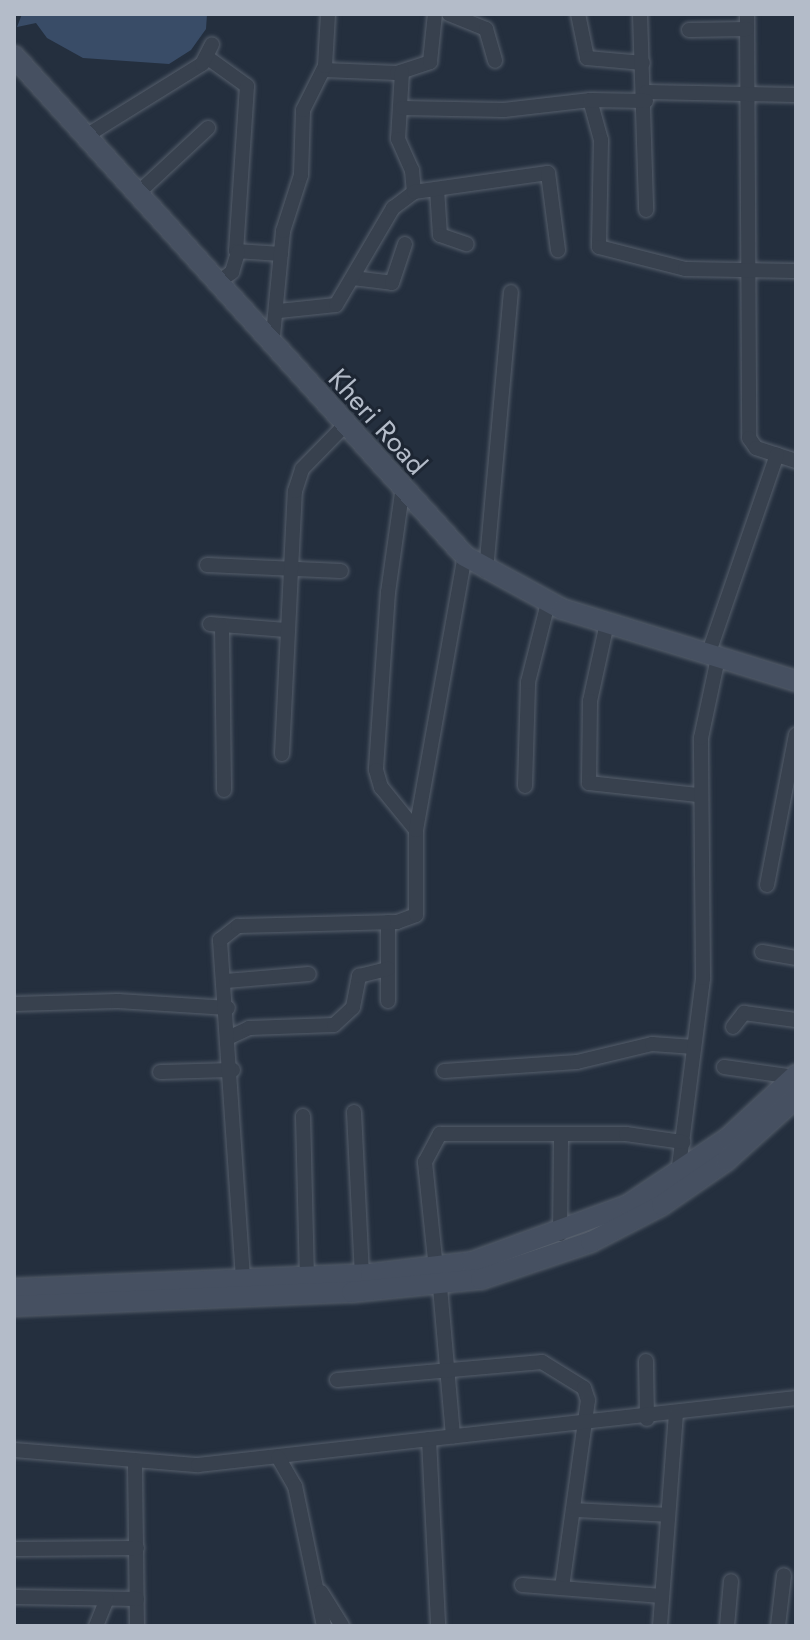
<!DOCTYPE html>
<html>
<head>
<meta charset="utf-8">
<style>
  body { margin:0 }
  #map { position:relative; width:810px; height:1640px; overflow:hidden; background:#242f3e; font-family:Jost,sans-serif }
  div>[style] { position:absolute }
  [style*='--x'] { left:calc(var(--x)*1px); top:calc(var(--y)*1px); width:calc(var(--w)*1px); rotate:calc(var(--a)*1deg) }
  .water>* { inset:0; background:#394c67 }
  .roads { filter:drop-shadow(0 0 2px #565f6c) drop-shadow(0 0 2px #565f6c) }
  .street>* { height:14px; margin:-7px; padding:0 7px; transform-origin:7px; border-radius:7px; background:#38414e }
  .secondary>* { height:20px; margin:-10px; padding:0 10px; transform-origin:10px; border-radius:10px; background:#465061 }
  span { translate:-50% -50%; white-space:nowrap; text-align:center; line-height:1.15; -webkit-text-stroke:6px #1d2633; paint-order:stroke }
  .street-label { font-size:28px; color:#b4bcc9 }
  .frame { position:absolute; inset:0; border:16px solid #b4bcc9; pointer-events:none }
</style>
</head>
<body>
<div id="map">
  <div class="water">
    <div style="clip-path:polygon(22px 14px,207px 14px,206px 29px,191px 50px,169px 64px,83px 58px,47px 38px,36px 23px,17px 27px)"></div>
  </div>
  <div class="roads">
    <div class="street">
      <div style="--x:449;--y:14;--w:40;--a:22"></div>
      <div style="--x:486;--y:29;--w:33;--a:74"></div>
      <div style="--x:578;--y:14;--w:45;--a:78.4"></div>
      <div style="--x:587;--y:58;--w:56;--a:5.1"></div>
      <div style="--x:640;--y:14;--w:196;--a:88.2"></div>
      <div style="--x:747;--y:14;--w:424;--a:89.7"></div>
      <div style="--x:749;--y:438;--w:12;--a:55"></div>
      <div style="--x:756;--y:448;--w:42;--a:18"></div>
      <div style="--x:689;--y:30;--w:58;--a:-1"></div>
      <div style="--x:208;--y:58;--w:48;--a:35.7"></div>
      <div style="--x:247;--y:86;--w:165;--a:93.8"></div>
      <div style="--x:236;--y:251;--w:45;--a:3.8"></div>
      <div style="--x:324;--y:70;--w:73;--a:2.4"></div>
      <div style="--x:397;--y:73;--w:35;--a:-18"></div>
      <div style="--x:430;--y:62;--w:48;--a:-84.1"></div>
      <div style="--x:402;--y:72;--w:67;--a:93.4"></div>
      <div style="--x:398;--y:139;--w:34;--a:66"></div>
      <div style="--x:412;--y:170;--w:22;--a:85"></div>
      <div style="--x:646;--y:92;--w:150;--a:1.1"></div>
      <div style="--x:590;--y:100;--w:41;--a:74.6"></div>
      <div style="--x:601;--y:140;--w:107;--a:91.1"></div>
      <div style="--x:599;--y:247;--w:89;--a:14.3"></div>
      <div style="--x:685;--y:269;--w:111;--a:1"></div>
      <div style="--x:402;--y:108;--w:102;--a:1.1"></div>
      <div style="--x:504;--y:110;--w:87;--a:-6.6"></div>
      <div style="--x:590;--y:100;--w:56;--a:1"></div>
      <div style="--x:86;--y:136;--w:137;--a:-31.8"></div>
      <div style="--x:202;--y:64;--w:22;--a:-63"></div>
      <div style="--x:437;--y:189;--w:46;--a:86.3"></div>
      <div style="--x:440;--y:235;--w:28;--a:19"></div>
      <div style="--x:137;--y:194;--w:97;--a:-42.9"></div>
      <div style="--x:353;--y:278;--w:39;--a:7"></div>
      <div style="--x:392;--y:283;--w:41;--a:-71.6"></div>
      <div style="--x:217;--y:283;--w:19;--a:-36"></div>
      <div style="--x:232;--y:272;--w:21;--a:-73"></div>
      <div style="--x:279;--y:311;--w:57;--a:-6"></div>
      <div style="--x:336;--y:305;--w:113;--a:-59.6"></div>
      <div style="--x:393;--y:208;--w:26;--a:-37"></div>
      <div style="--x:414;--y:192;--w:135;--a:-8.1"></div>
      <div style="--x:548;--y:173;--w:78;--a:82.6"></div>
      <div style="--x:272;--y:346;--w:116;--a:-84.5"></div>
      <div style="--x:283;--y:231;--w:59;--a:-72.2"></div>
      <div style="--x:301;--y:175;--w:65;--a:-88.2"></div>
      <div style="--x:303;--y:110;--w:49;--a:-63.4"></div>
      <div style="--x:325;--y:66;--w:52;--a:-86.7"></div>
      <div style="--x:402;--y:493;--w:100;--a:98"></div>
      <div style="--x:388;--y:592;--w:178;--a:93.9"></div>
      <div style="--x:376;--y:770;--w:18;--a:74"></div>
      <div style="--x:381;--y:787;--w:55;--a:50.9"></div>
      <div style="--x:207;--y:565;--w:134;--a:2.6"></div>
      <div style="--x:486;--y:571;--w:280;--a:-84.9"></div>
      <div style="--x:607;--y:623;--w:80;--a:102.3"></div>
      <div style="--x:590;--y:701;--w:82;--a:90.7"></div>
      <div style="--x:589;--y:783;--w:109;--a:6.3"></div>
      <div style="--x:210;--y:624;--w:76;--a:4.5"></div>
      <div style="--x:222;--y:625;--w:165;--a:89.3"></div>
      <div style="--x:708;--y:655;--w:212;--a:-71"></div>
      <div style="--x:282;--y:754;--w:263;--a:-87.2"></div>
      <div style="--x:295;--y:491;--w:23;--a:-72"></div>
      <div style="--x:302;--y:469;--w:59;--a:-45.7"></div>
      <div style="--x:525;--y:786;--w:104;--a:-88.3"></div>
      <div style="--x:528;--y:682;--w:81;--a:-75.8"></div>
      <div style="--x:767;--y:885;--w:153;--a:-79.1"></div>
      <div style="--x:388;--y:922;--w:79;--a:90"></div>
      <div style="--x:762;--y:952;--w:35;--a:10"></div>
      <div style="--x:226;--y:981;--w:83;--a:-4.8"></div>
      <div style="--x:14;--y:1004;--w:104;--a:-1.7"></div>
      <div style="--x:118;--y:1001;--w:110;--a:3.6"></div>
      <div style="--x:733;--y:1027;--w:18;--a:-52"></div>
      <div style="--x:744;--y:1013;--w:52;--a:7.7"></div>
      <div style="--x:230;--y:1037;--w:21;--a:-25"></div>
      <div style="--x:249;--y:1028;--w:85;--a:-2"></div>
      <div style="--x:334;--y:1025;--w:26;--a:-43"></div>
      <div style="--x:353;--y:1007;--w:32;--a:-79"></div>
      <div style="--x:359;--y:976;--w:30;--a:-14"></div>
      <div style="--x:724;--y:1067;--w:71;--a:8.1"></div>
      <div style="--x:444;--y:1071;--w:133;--a:-3.9"></div>
      <div style="--x:577;--y:1062;--w:77;--a:-13.5"></div>
      <div style="--x:652;--y:1044;--w:42;--a:4.1"></div>
      <div style="--x:160;--y:1072;--w:73;--a:-1.6"></div>
      <div style="--x:354;--y:1112;--w:162;--a:87.2"></div>
      <div style="--x:303;--y:1116;--w:160;--a:88.6"></div>
      <div style="--x:678;--y:1174;--w:198;--a:-82.7"></div>
      <div style="--x:703;--y:978;--w:240;--a:-90.5"></div>
      <div style="--x:701;--y:738;--w:82;--a:-78"></div>
      <div style="--x:560;--y:1234;--w:97;--a:-89.4"></div>
      <div style="--x:436;--y:1269;--w:108;--a:-95.9"></div>
      <div style="--x:425;--y:1162;--w:32;--a:-62"></div>
      <div style="--x:440;--y:1134;--w:186;--a:0"></div>
      <div style="--x:626;--y:1134;--w:58;--a:8"></div>
      <div style="--x:243;--y:1278;--w:339;--a:-93.9"></div>
      <div style="--x:220;--y:940;--w:23;--a:-38"></div>
      <div style="--x:238;--y:926;--w:159;--a:-1.4"></div>
      <div style="--x:397;--y:922;--w:20;--a:-20"></div>
      <div style="--x:416;--y:915;--w:85;--a:-90"></div>
      <div style="--x:416;--y:830;--w:278;--a:-79.9"></div>
      <div style="--x:440;--y:1287;--w:150;--a:85"></div>
      <div style="--x:646;--y:1361;--w:58;--a:89"></div>
      <div style="--x:337;--y:1380;--w:206;--a:-5"></div>
      <div style="--x:542;--y:1362;--w:49;--a:31.8"></div>
      <div style="--x:584;--y:1388;--w:13;--a:72"></div>
      <div style="--x:588;--y:1400;--w:189;--a:97.9"></div>
      <div style="--x:429;--y:1439;--w:187;--a:87.2"></div>
      <div style="--x:14;--y:1450;--w:185;--a:4.7"></div>
      <div style="--x:198;--y:1465;--w:602;--a:-6.39"></div>
      <div style="--x:278;--y:1457;--w:34;--a:60"></div>
      <div style="--x:295;--y:1486;--w:143;--a:78.3"></div>
      <div style="--x:135;--y:1464;--w:162;--a:89.3"></div>
      <div style="--x:574;--y:1510;--w:94;--a:3"></div>
      <div style="--x:15;--y:1549;--w:122;--a:-0.5"></div>
      <div style="--x:522;--y:1585;--w:140;--a:4.5"></div>
      <div style="--x:321;--y:1592;--w:40;--a:58"></div>
      <div style="--x:14;--y:1597;--w:123;--a:0.9"></div>
      <div style="--x:96;--y:1626;--w:29;--a:-68"></div>
      <div style="--x:660;--y:1626;--w:212;--a:-85.7"></div>
      <div style="--x:727;--y:1626;--w:45;--a:-84.9"></div>
      <div style="--x:778;--y:1626;--w:51;--a:-83.3"></div>
    </div>
    <div class="secondary">
      <div style="--x:14;--y:56;--w:673;--a:47.95"></div>
      <div style="--x:465;--y:556;--w:111;--a:28.7"></div>
      <div style="--x:562;--y:609;--w:245;--a:17.1"></div>
      <div style="--x:14;--y:1289;--w:357;--a:-2.4"></div>
      <div style="--x:371;--y:1274;--w:102;--a:-6.8"></div>
      <div style="--x:472;--y:1262;--w:166;--a:-20.1"></div>
      <div style="--x:628;--y:1205;--w:120;--a:-33.8"></div>
      <div style="--x:728;--y:1138;--w:93;--a:-42.8"></div>
      <div style="--x:14;--y:1306;--w:338;--a:-2.4"></div>
      <div style="--x:352;--y:1292;--w:130;--a:-5.8"></div>
      <div style="--x:481;--y:1279;--w:116;--a:-18.6"></div>
      <div style="--x:591;--y:1242;--w:80;--a:-27.5"></div>
      <div style="--x:662;--y:1205;--w:78;--a:-34.5"></div>
      <div style="--x:726;--y:1161;--w:94;--a:-42"></div>
    </div>
  </div>
  <div class="street-label">
    <span style="left:377px;top:422px;rotate:48deg">Kheri Road</span>
  </div>
  <div class="frame"></div>
</div>
</body>
</html>
